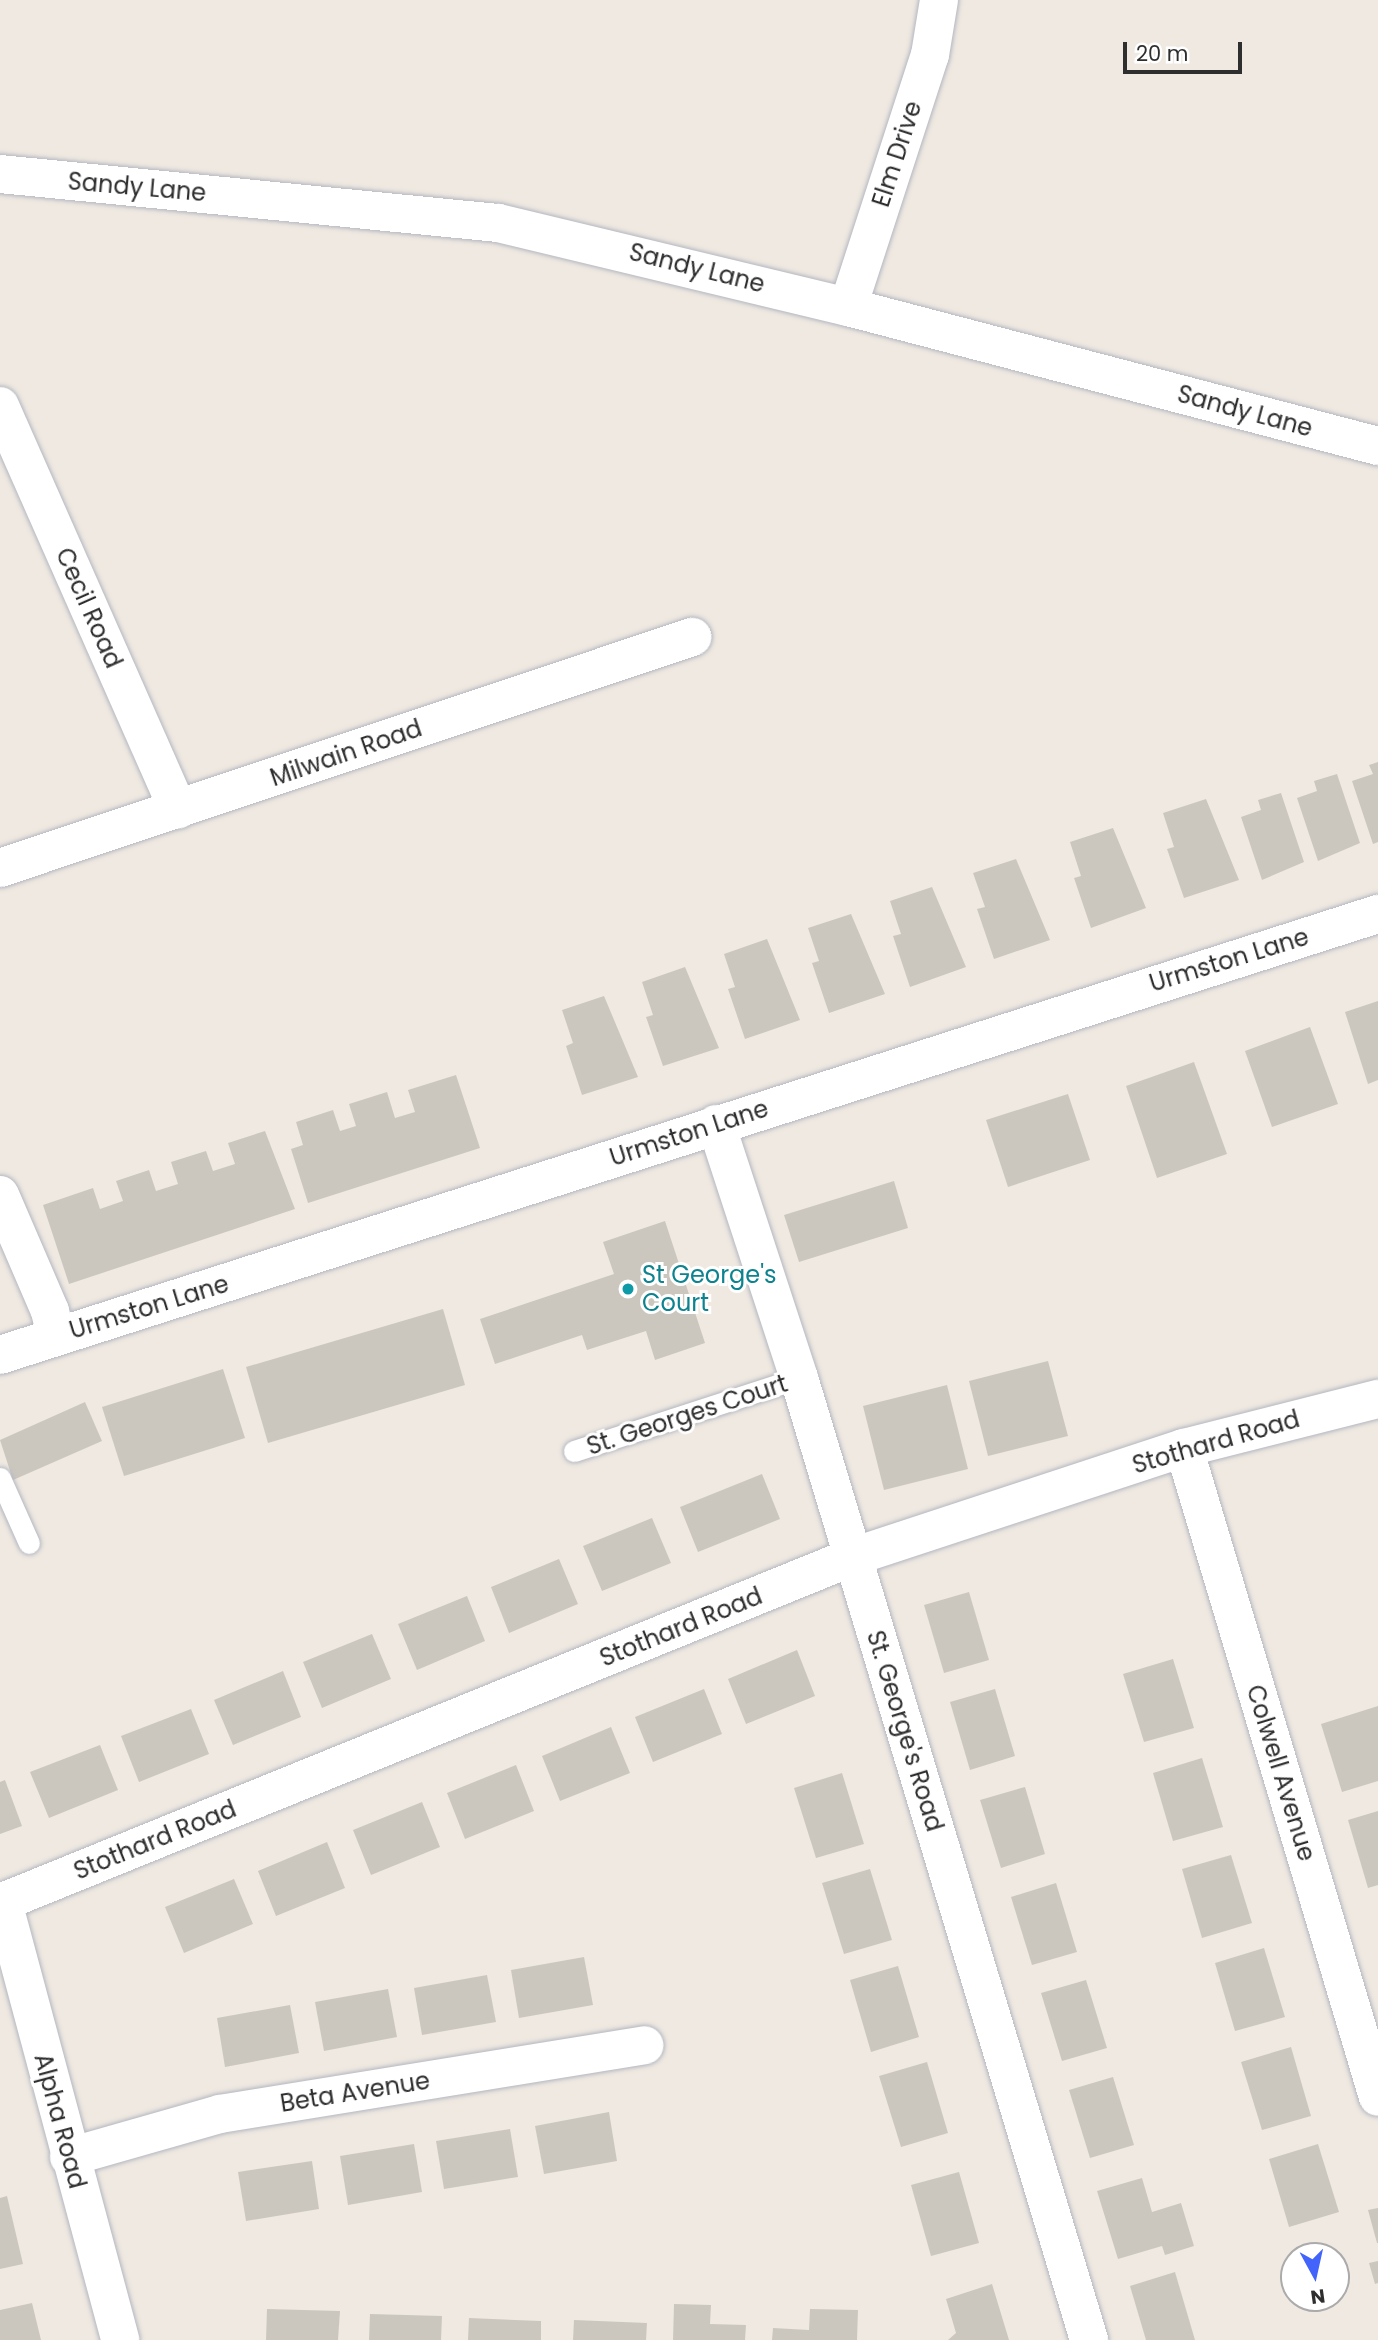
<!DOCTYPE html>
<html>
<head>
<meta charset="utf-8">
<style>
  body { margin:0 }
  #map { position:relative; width:1378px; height:2340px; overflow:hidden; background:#efe9e1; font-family:Poppins,sans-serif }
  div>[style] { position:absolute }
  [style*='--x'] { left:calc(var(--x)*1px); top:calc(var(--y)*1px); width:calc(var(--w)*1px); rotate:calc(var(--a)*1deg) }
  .building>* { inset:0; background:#cbc7bf }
  .roads { filter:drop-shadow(0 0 2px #b4b7c1) drop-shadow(0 0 2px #b4b7c1) }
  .service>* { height:21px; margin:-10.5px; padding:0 10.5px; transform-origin:10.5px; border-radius:10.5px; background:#fff }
  .minor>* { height:38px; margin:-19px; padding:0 19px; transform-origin:19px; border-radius:19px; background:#fff }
  .tertiary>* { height:38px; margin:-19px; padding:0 19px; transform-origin:19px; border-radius:19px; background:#fff }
  .secondary>* { height:38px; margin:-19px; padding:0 19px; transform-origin:19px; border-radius:19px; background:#fff }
  .dots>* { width:19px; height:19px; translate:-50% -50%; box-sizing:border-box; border:4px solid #fff; border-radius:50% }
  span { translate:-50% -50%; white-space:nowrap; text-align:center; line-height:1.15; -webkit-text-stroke:6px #fff; paint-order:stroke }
  .street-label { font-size:24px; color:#2e2e2e }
  .culture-label { font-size:24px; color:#0d838f }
  .left { translate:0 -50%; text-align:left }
  .north { position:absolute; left:1280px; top:2242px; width:70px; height:70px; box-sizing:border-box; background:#fff; border:2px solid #ababab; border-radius:50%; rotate:172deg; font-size:19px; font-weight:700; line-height:28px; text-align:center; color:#2e2e2e }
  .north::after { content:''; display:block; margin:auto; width:24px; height:32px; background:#4264fb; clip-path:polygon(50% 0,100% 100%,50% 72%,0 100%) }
  .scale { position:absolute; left:1123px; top:42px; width:119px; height:32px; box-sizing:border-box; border:4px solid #2e2e2e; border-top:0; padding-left:9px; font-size:21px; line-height:24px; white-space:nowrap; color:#2e2e2e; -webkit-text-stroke:5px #fff; paint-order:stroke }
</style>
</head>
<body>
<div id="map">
  <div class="building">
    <div style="clip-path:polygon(1378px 762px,1378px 842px,1373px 844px,1352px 781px,1373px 774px,1369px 765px)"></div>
    <div style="clip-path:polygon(1337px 774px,1360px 843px,1318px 861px,1297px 798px,1317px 791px,1314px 781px)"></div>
    <div style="clip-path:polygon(1281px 793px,1304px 862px,1262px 880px,1241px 817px,1261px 810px,1258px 800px)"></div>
    <div style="clip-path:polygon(1206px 799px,1239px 880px,1184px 898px,1167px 849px,1174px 847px,1163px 813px)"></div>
    <div style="clip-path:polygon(1113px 828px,1146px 908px,1091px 928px,1074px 878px,1081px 876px,1070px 842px)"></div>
    <div style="clip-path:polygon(1016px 859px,1050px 940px,994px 959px,977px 909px,985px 907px,973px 873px)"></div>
    <div style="clip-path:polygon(932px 887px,966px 967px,910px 987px,893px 936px,901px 934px,890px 901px)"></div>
    <div style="clip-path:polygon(851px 914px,885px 994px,829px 1013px,812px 963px,819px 961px,808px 928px)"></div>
    <div style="clip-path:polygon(767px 939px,800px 1020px,745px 1039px,728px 989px,735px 987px,724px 954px)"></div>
    <div style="clip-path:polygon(685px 967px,719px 1048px,663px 1066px,646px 1017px,653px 1015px,642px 982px)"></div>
    <div style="clip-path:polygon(604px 996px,638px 1077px,582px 1095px,566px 1046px,573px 1043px,562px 1010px)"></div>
    <div style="clip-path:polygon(1378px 1001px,1378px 1080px,1368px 1084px,1345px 1012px)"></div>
    <div style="clip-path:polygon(1310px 1027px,1338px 1104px,1272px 1127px,1245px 1051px)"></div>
    <div style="clip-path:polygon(1194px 1062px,1227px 1154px,1157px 1178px,1126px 1086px)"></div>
    <div style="clip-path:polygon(456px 1075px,480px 1148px,308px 1203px,291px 1149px,303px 1145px,296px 1122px,333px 1110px,340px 1131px,356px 1126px,349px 1104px,387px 1092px,395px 1118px,415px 1112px,408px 1090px)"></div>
    <div style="clip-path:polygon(1068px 1094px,1090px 1160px,1008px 1187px,986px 1120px)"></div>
    <div style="clip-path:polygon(265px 1131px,295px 1209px,69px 1284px,43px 1205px,93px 1188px,100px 1209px,123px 1201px,116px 1181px,149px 1170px,156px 1191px,178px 1184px,171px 1162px,206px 1151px,213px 1171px,235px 1164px,228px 1143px)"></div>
    <div style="clip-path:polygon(894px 1181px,908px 1228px,799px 1262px,784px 1215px)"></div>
    <div style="clip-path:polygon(665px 1221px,705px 1343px,655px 1360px,646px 1331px,587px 1350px,582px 1335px,495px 1364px,480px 1319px,614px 1274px,603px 1242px)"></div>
    <div style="clip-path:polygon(443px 1309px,465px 1385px,268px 1443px,246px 1367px)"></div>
    <div style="clip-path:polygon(1048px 1361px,1068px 1436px,988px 1456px,969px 1381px)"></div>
    <div style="clip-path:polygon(223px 1369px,245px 1438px,124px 1476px,102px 1407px)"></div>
    <div style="clip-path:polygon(947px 1385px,968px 1469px,884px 1490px,863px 1406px)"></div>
    <div style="clip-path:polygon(85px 1402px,102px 1441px,13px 1480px,0 1440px)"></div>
    <div style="clip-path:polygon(762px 1474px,780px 1519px,698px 1552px,680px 1507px)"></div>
    <div style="clip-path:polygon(652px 1518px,671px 1563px,602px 1591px,583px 1546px)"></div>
    <div style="clip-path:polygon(559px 1559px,578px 1604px,509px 1633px,491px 1587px)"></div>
    <div style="clip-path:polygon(969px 1592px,989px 1660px,944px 1673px,924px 1605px)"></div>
    <div style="clip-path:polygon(467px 1596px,485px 1641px,417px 1670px,398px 1624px)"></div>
    <div style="clip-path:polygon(372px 1634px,391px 1679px,322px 1708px,303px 1662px)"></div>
    <div style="clip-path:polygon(797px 1650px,815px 1696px,746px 1724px,728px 1679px)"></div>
    <div style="clip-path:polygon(1173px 1659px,1194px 1728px,1144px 1742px,1123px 1674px)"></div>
    <div style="clip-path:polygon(283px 1671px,301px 1717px,233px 1745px,214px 1700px)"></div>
    <div style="clip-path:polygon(704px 1689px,722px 1734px,653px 1762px,635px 1717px)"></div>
    <div style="clip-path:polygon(995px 1689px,1015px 1756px,970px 1770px,950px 1702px)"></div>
    <div style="clip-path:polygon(1378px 1706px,1378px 1781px,1342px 1792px,1321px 1724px)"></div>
    <div style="clip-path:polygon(191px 1709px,209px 1754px,139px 1782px,121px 1736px)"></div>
    <div style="clip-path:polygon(611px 1727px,630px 1773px,560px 1801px,542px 1756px)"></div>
    <div style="clip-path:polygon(100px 1745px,118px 1790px,49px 1818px,30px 1772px)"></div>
    <div style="clip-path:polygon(1202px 1758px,1223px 1827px,1173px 1841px,1153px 1773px)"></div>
    <div style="clip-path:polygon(516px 1765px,534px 1811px,465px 1839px,447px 1793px)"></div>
    <div style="clip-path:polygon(842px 1773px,864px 1844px,816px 1858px,794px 1788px)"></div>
    <div style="clip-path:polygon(5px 1780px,22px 1826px,0 1834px,0 1782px)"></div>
    <div style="clip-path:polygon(1025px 1787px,1045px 1854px,1001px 1868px,980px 1800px)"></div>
    <div style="clip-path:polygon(422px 1802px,440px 1847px,371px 1875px,353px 1830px)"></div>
    <div style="clip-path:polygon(1378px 1811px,1378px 1885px,1368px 1888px,1348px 1820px)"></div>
    <div style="clip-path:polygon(327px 1842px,345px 1888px,276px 1916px,258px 1871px)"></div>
    <div style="clip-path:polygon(1231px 1855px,1252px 1923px,1202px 1938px,1182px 1869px)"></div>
    <div style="clip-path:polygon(870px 1869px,892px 1940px,844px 1954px,822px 1883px)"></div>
    <div style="clip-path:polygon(234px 1879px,253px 1924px,184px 1953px,165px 1907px)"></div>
    <div style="clip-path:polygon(1056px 1883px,1077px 1952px,1032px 1965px,1011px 1897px)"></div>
    <div style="clip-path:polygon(1264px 1948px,1285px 2017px,1235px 2031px,1215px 1963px)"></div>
    <div style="clip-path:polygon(584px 1957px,593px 2005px,519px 2018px,511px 1970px)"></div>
    <div style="clip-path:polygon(898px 1966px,919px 2037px,871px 2052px,850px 1980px)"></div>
    <div style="clip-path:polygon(487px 1975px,496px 2022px,422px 2035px,414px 1988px)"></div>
    <div style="clip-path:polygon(1086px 1980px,1107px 2048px,1062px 2061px,1041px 1993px)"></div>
    <div style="clip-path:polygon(388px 1989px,397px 2037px,324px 2051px,315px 2002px)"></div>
    <div style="clip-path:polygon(290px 2005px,299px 2053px,225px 2067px,217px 2018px)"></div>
    <div style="clip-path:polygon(1291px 2047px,1311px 2116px,1262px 2130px,1241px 2062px)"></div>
    <div style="clip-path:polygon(927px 2062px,948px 2133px,901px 2147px,879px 2076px)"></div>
    <div style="clip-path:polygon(1113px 2077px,1134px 2145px,1090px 2158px,1069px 2090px)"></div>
    <div style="clip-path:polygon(609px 2112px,617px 2161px,544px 2174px,535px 2126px)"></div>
    <div style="clip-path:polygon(510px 2129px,518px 2177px,444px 2189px,436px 2141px)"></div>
    <div style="clip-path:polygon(414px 2144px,422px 2192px,348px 2205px,340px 2156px)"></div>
    <div style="clip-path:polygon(1318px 2144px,1339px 2212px,1289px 2227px,1269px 2159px)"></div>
    <div style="clip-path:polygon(312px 2161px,319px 2209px,246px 2221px,238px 2172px)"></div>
    <div style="clip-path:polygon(959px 2172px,979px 2243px,931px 2256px,911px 2185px)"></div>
    <div style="clip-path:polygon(1142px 2178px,1152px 2212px,1181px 2203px,1194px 2246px,1165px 2255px,1162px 2246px,1118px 2259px,1097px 2191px)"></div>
    <div style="clip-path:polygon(7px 2196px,23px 2264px,0 2269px,0 2198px)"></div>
    <div style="clip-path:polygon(1378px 2208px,1378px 2243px,1377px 2243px,1368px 2210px)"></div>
    <div style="clip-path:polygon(1378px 2261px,1378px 2283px,1375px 2284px,1369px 2263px)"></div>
    <div style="clip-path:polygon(1175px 2272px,1195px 2340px,1146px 2340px,1130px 2286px)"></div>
    <div style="clip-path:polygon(992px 2284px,1009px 2340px,948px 2340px,956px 2333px,946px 2299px)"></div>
    <div style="clip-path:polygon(32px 2303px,41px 2340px,0 2340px,0 2310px)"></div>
    <div style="clip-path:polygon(674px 2304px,711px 2305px,710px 2324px,746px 2325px,745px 2340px,673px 2340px)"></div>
    <div style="clip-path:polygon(267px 2309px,340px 2311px,338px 2340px,266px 2340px)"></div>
    <div style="clip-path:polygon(810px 2309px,858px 2310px,857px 2340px,772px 2340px,773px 2328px,809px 2330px)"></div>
    <div style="clip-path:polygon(370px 2314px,442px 2316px,441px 2340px,369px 2340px)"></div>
    <div style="clip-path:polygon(469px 2318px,541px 2321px,541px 2340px,468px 2340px)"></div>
    <div style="clip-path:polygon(574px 2320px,647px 2323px,646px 2340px,573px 2340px)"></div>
  </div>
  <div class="roads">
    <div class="service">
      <div style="--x:574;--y:1451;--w:237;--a:-18"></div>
      <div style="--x:0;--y:1478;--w:71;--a:66"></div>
    </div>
    <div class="minor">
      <div style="--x:848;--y:307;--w:265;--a:-72"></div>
      <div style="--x:930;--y:55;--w:56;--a:-80.7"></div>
      <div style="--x:0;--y:406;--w:441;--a:66.2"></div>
      <div style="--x:0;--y:868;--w:730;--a:-18.46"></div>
      <div style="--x:716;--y:1124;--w:267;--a:71.9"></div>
      <div style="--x:799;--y:1378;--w:1005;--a:73.22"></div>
      <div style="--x:0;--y:1195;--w:126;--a:66.7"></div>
      <div style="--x:50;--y:1311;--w:26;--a:77"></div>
      <div style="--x:1184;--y:1448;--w:677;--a:73.36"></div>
      <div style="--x:3;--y:1902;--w:453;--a:75"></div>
      <div style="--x:0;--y:1903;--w:920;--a:-22.1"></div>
      <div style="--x:852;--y:1557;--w:349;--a:-18.2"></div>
      <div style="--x:1184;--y:1448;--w:200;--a:-14.2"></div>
      <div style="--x:69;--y:2157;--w:157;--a:-15.9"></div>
      <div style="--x:220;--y:2114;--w:430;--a:-9.2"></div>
    </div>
    <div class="tertiary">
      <div style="--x:0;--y:174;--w:500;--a:5.62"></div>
      <div style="--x:498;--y:223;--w:360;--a:13.5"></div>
      <div style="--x:848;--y:307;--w:548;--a:14.7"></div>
    </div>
    <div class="secondary">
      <div style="--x:0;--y:1355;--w:1447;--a:-17.75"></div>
    </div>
  </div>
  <div class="dots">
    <div style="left:628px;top:1289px;background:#0f9aa8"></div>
  </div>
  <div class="street-label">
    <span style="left:897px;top:154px;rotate:-72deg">Elm Drive</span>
    <span style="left:137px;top:187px;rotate:5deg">Sandy Lane</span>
    <span style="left:697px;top:268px;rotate:14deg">Sandy Lane</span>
    <span style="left:1245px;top:411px;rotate:15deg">Sandy Lane</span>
    <span style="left:89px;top:608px;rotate:66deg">Cecil Road</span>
    <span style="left:346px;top:753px;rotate:-19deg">Milwain Road</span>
    <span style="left:1229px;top:960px;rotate:-17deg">Urmston Lane</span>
    <span style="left:689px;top:1133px;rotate:-18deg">Urmston Lane</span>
    <span style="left:149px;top:1307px;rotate:-17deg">Urmston Lane</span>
    <span style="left:687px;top:1415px;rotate:-18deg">St. Georges Court</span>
    <span style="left:1216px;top:1442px;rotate:-16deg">Stothard Road</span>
    <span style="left:681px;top:1627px;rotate:-22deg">Stothard Road</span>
    <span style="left:905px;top:1731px;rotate:73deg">St. George's Road</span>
    <span style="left:1281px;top:1773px;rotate:73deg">Colwell Avenue</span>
    <span style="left:155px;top:1840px;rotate:-22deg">Stothard Road</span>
    <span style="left:355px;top:2092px;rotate:-9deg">Beta Avenue</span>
    <span style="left:60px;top:2121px;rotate:75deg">Alpha Road</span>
  </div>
  <div class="culture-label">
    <span class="left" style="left:642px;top:1289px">St George's<br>Court</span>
  </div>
  <div class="north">N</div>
  <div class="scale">20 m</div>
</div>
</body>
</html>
